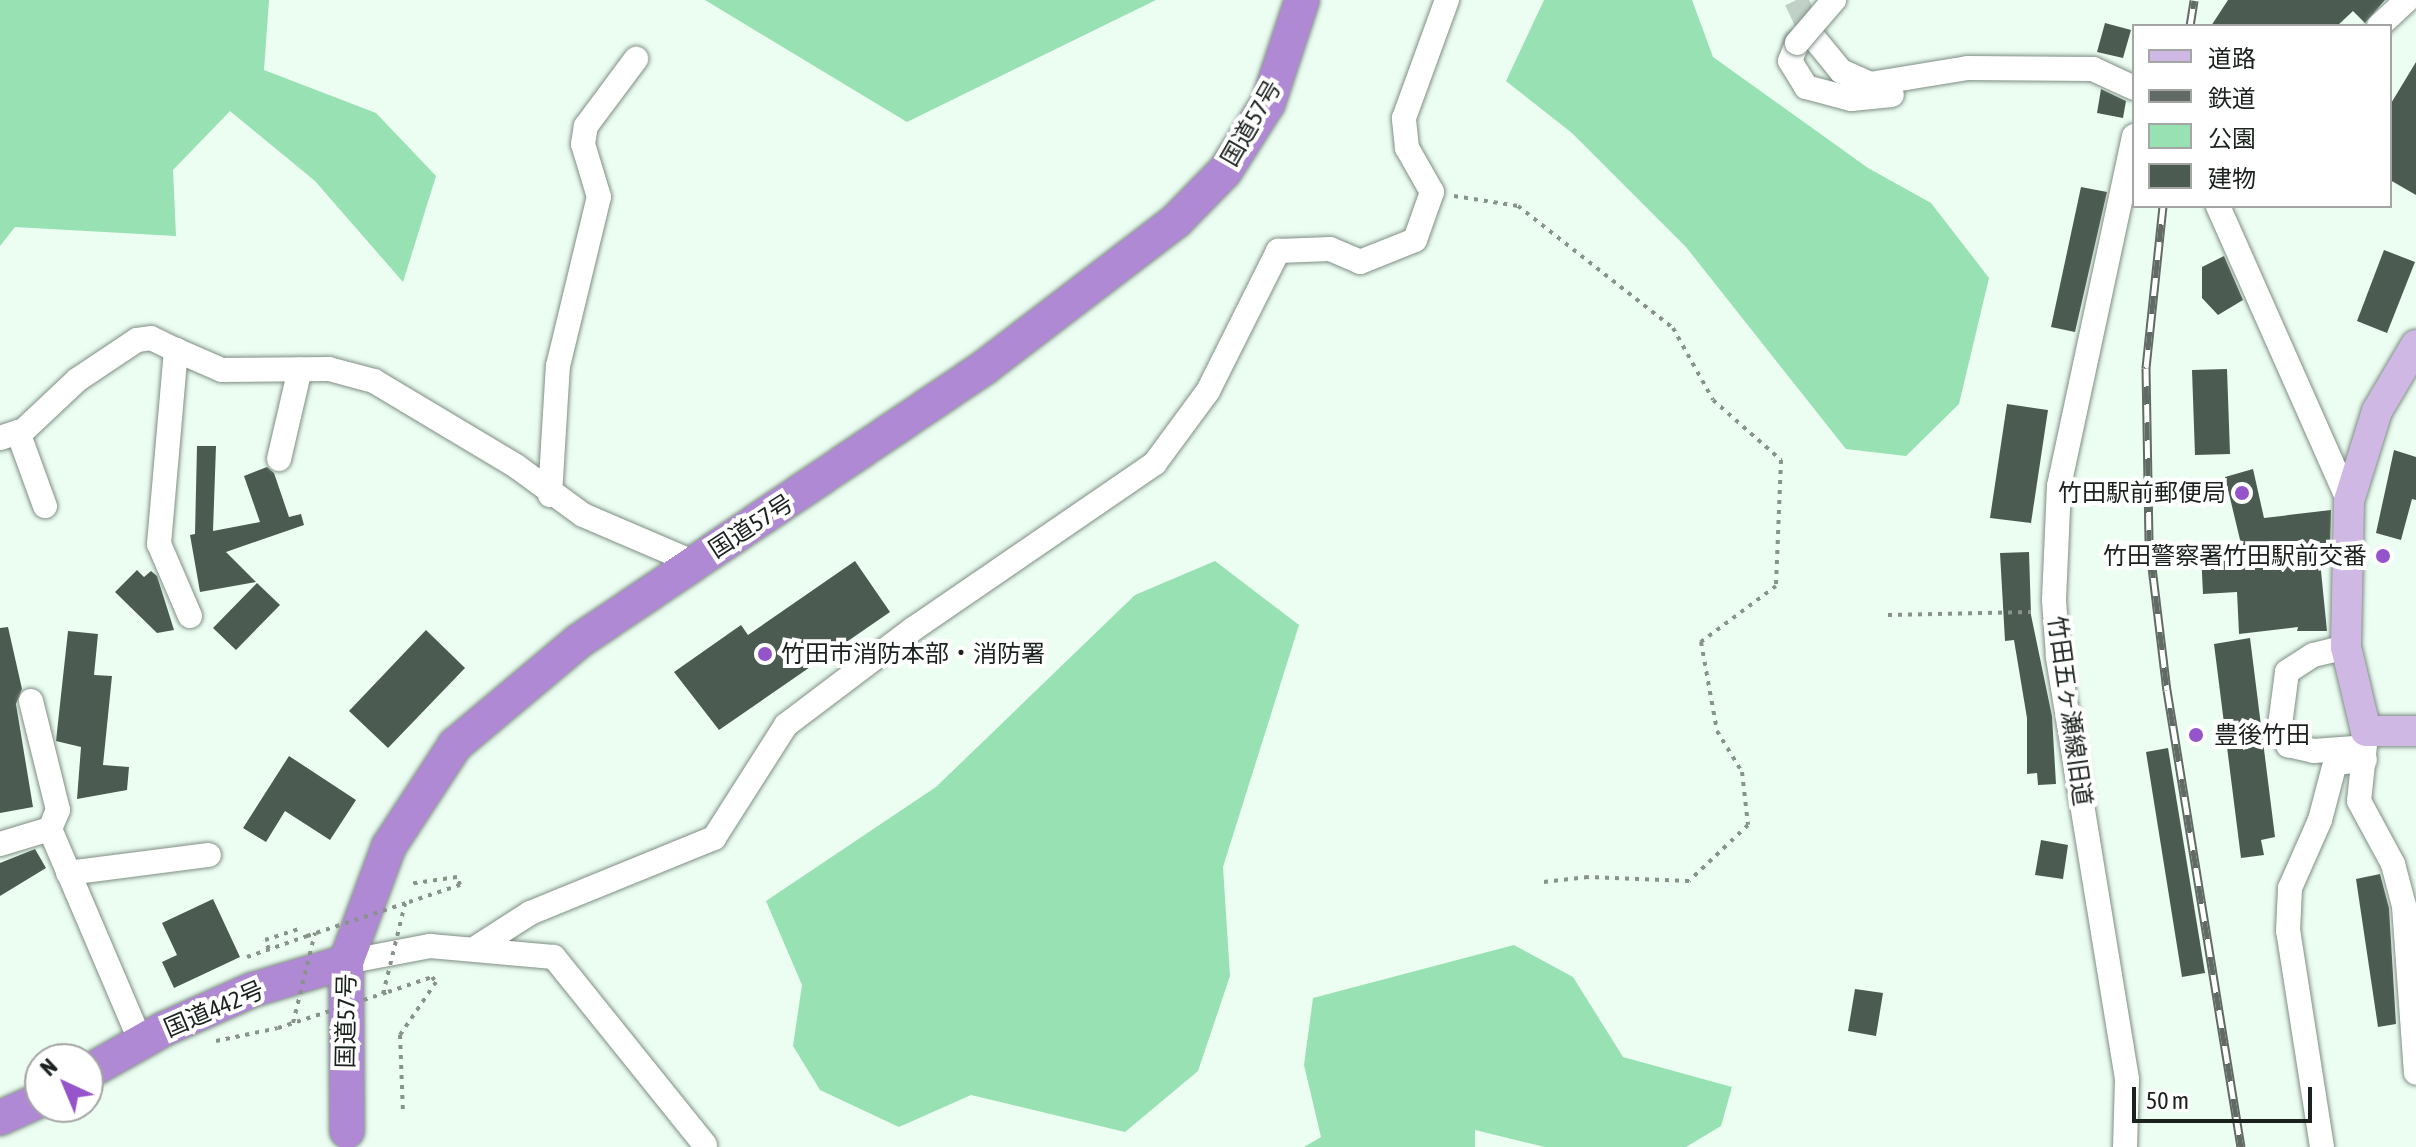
<!DOCTYPE html>
<html>
<head>
<meta charset="utf-8">
<style>
  body { margin:0 }
  #map { position:relative; width:2416px; height:1147px; overflow:hidden; background:#ecfdf2; font-family:"Asap Condensed","Noto Sans JP",sans-serif }
  div>[style] { position:absolute }
  [style*='--x'] { left:calc(var(--x)*1px); top:calc(var(--y)*1px); width:calc(var(--w)*1px); rotate:calc(var(--a)*1deg) }
  .green>* { inset:0; background:#97e1b3 }
  .building>* { inset:0; background:#4c5b51 }
  .minor-tunnel>* { height:24px; margin-top:-12px; transform-origin:0; background:repeating-linear-gradient(90deg,#c2d1c7 0 24px,transparent 0 36px) }
  .path>* { height:4px; margin-top:-2px; transform-origin:0; background:repeating-linear-gradient(90deg,#87938b 0 4px,transparent 0 10px) }
  .roads { filter:drop-shadow(0 0 2px #7f8e84) drop-shadow(0 0 2px #7f8e84) }
  .minor>* { height:24px; margin:-12px; padding:0 12px; transform-origin:12px; border-radius:12px; background:#fff }
  .major>* { height:30px; margin:-15px; padding:0 15px; transform-origin:15px; border-radius:15px; background:#d0b8e5 }
  .highway>* { height:34px; margin:-17px; padding:0 17px; transform-origin:17px; border-radius:17px; background:#b089d4 }
  .rail>* { height:9px; margin-top:-4.5px; transform-origin:0; background:repeating-linear-gradient(90deg,#fff 0 18px,#616a64 0 36px); box-sizing:border-box; border-block:2px solid #616a64 }
  .path-bridge>* { height:4px; margin-top:-2px; transform-origin:0; background:repeating-linear-gradient(90deg,#87938b 0 4px,transparent 0 10px) }
  .bridges { filter:drop-shadow(0 0 2px #7f8e84) drop-shadow(0 0 2px #7f8e84) }
  .minor-bridge>* { height:24px; margin:-12px; padding:0 12px; transform-origin:12px; border-radius:12px; background:#fff }
  .dots>* { width:22px; height:22px; translate:-50% -50%; box-sizing:border-box; border:4px solid #fff; border-radius:50% }
  span { translate:-50% -50%; white-space:nowrap; text-align:center; line-height:1.15; -webkit-text-stroke:8px #fff; paint-order:stroke }
  .street-label { font-size:24px; color:#1b211d }
  .poi-label { font-size:24px; color:#1b211d }
  .right { translate:-100% -50%; text-align:right }
  .left { translate:0 -50%; text-align:left }
  .legend { position:absolute; left:2132px; top:24px; width:260px; height:184px; box-sizing:border-box; background:#fff; border:2px solid #a4a6a5; margin:0; padding:10px 14px; list-style:none; font-size:24px; color:#1b211d }
  .legend li { display:flex; align-items:center; gap:16px; height:40px }
  .legend b { width:40px; border:2px solid #a4a6a5 }
  .north { position:absolute; left:24px; top:1043px; width:80px; height:80px; box-sizing:border-box; background:#fff; border:2px solid #a4a6a5; border-radius:50%; rotate:316deg; font-size:22px; font-weight:700; line-height:32px; text-align:center; color:#1b211d }
  .north::after { content:''; display:block; margin:auto; width:28px; height:36px; background:#9554ca; clip-path:polygon(50% 0,100% 100%,50% 72%,0 100%) }
  .scale { position:absolute; left:2132px; top:1087px; width:180px; height:36px; box-sizing:border-box; border:4px solid #1b211d; border-top:0; padding-left:10px; font-size:24px; line-height:28px; white-space:nowrap; color:#1b211d; -webkit-text-stroke:6px #fff; paint-order:stroke }
</style>
</head>
<body>
<div id="map">
  <div class="green">
    <div style="clip-path:polygon(0 0,269px 0,264px 70px,376px 113px,436px 176px,403px 282px,315px 181px,230px 111px,173px 170px,176px 236px,15px 227px,0 246px)"></div>
    <div style="clip-path:polygon(705px 0,1156px 0,907px 122px)"></div>
    <div style="clip-path:polygon(1544px 0,1692px 0,1713px 57px,1868px 168px,1931px 203px,1989px 278px,1959px 404px,1906px 456px,1846px 449px,1686px 247px,1572px 133px,1506px 81px)"></div>
    <div style="clip-path:polygon(1215px 561px,1299px 625px,1223px 867px,1230px 976px,1198px 1071px,1125px 1132px,971px 1095px,899px 1127px,820px 1090px,793px 1046px,802px 985px,766px 901px,936px 787px,1135px 595px)"></div>
    <div style="clip-path:polygon(1514px 945px,1573px 977px,1623px 1057px,1732px 1087px,1721px 1126px,1686px 1147px,1545px 1147px,1475px 1130px,1475px 1147px,1304px 1147px,1321px 1137px,1304px 1065px,1313px 998px)"></div>
  </div>
  <div class="building">
    <div style="clip-path:polygon(2228px 0,2385px 0,2365px 23px,2353px 11px,2337px 26px,2211px 26px)"></div>
    <div style="clip-path:polygon(2105px 23px,2131px 30px,2123px 58px,2097px 52px)"></div>
    <div style="clip-path:polygon(2416px 62px,2416px 195px,2390px 180px,2390px 105px)"></div>
    <div style="clip-path:polygon(2101px 89px,2126px 101px,2123px 118px,2097px 113px)"></div>
    <div style="clip-path:polygon(2081px 187px,2107px 192px,2075px 332px,2051px 327px)"></div>
    <div style="clip-path:polygon(2384px 250px,2415px 262px,2387px 333px,2357px 321px)"></div>
    <div style="clip-path:polygon(2224px 256px,2243px 300px,2218px 315px,2202px 298px,2202px 267px)"></div>
    <div style="clip-path:polygon(2227px 369px,2230px 454px,2195px 455px,2192px 370px)"></div>
    <div style="clip-path:polygon(2007px 404px,2048px 410px,2031px 523px,1990px 518px)"></div>
    <div style="clip-path:polygon(197px 446px,216px 446px,213px 531px,260px 522px,244px 476px,267px 467px,274px 473px,289px 517px,301px 514px,304px 525px,226px 552px,256px 582px,200px 592px,190px 535px,195px 534px)"></div>
    <div style="clip-path:polygon(2394px 450px,2416px 457px,2416px 500px,2412px 499px,2401px 540px,2376px 533px)"></div>
    <div style="clip-path:polygon(2253px 469px,2264px 518px,2331px 510px,2330px 550px,2319px 551px,2327px 631px,2297px 631px,2298px 627px,2239px 634px,2237px 592px,2203px 594px,2201px 553px,2235px 552px,2235px 545px,2241px 544px,2225px 477px)"></div>
    <div style="clip-path:polygon(2029px 552px,2031px 615px,2052px 716px,2056px 784px,2038px 785px,2037px 773px,2027px 774px,2027px 718px,2014px 640px,2005px 641px,2000px 553px)"></div>
    <div style="clip-path:polygon(855px 561px,890px 612px,719px 730px,674px 672px,741px 625px,748px 635px)"></div>
    <div style="clip-path:polygon(137px 570px,144px 577px,151px 571px,157px 576px,174px 630px,157px 633px,115px 592px)"></div>
    <div style="clip-path:polygon(257px 583px,280px 605px,236px 650px,213px 628px)"></div>
    <div style="clip-path:polygon(8px 627px,22px 689px,16px 704px,33px 807px,0 813px,0 628px)"></div>
    <div style="clip-path:polygon(426px 630px,465px 668px,388px 748px,349px 711px)"></div>
    <div style="clip-path:polygon(68px 631px,98px 634px,94px 675px,112px 676px,103px 765px,129px 767px,127px 790px,77px 799px,81px 747px,56px 741px)"></div>
    <div style="clip-path:polygon(2250px 638px,2275px 837px,2261px 840px,2264px 855px,2241px 858px,2214px 644px)"></div>
    <div style="clip-path:polygon(2168px 748px,2205px 973px,2182px 977px,2146px 752px)"></div>
    <div style="clip-path:polygon(289px 756px,356px 800px,330px 840px,285px 811px,266px 842px,243px 828px)"></div>
    <div style="clip-path:polygon(2041px 840px,2068px 845px,2063px 879px,2035px 875px)"></div>
    <div style="clip-path:polygon(35px 849px,46px 868px,0 896px,0 863px)"></div>
    <div style="clip-path:polygon(2380px 874px,2389px 908px,2396px 1024px,2378px 1027px,2356px 879px)"></div>
    <div style="clip-path:polygon(213px 899px,240px 957px,174px 988px,162px 962px,177px 955px,162px 923px)"></div>
    <div style="clip-path:polygon(1855px 989px,1883px 993px,1876px 1036px,1848px 1031px)"></div>
  </div>
  <div class="minor-tunnel">
    <div style="--x:1796;--y:0;--w:42;--a:64.7"></div>
  </div>
  <div class="path">
    <div style="--x:1454;--y:196;--w:65;--a:8.9"></div>
    <div style="--x:1518;--y:206;--w:197;--a:38.2"></div>
    <div style="--x:1673;--y:328;--w:82;--a:60.9"></div>
    <div style="--x:1713;--y:400;--w:91;--a:41.4"></div>
    <div style="--x:1781;--y:460;--w:126;--a:92.3"></div>
    <div style="--x:1776;--y:586;--w:94;--a:143.3"></div>
    <div style="--x:1701;--y:642;--w:90;--a:79.8"></div>
    <div style="--x:1717;--y:731;--w:48;--a:58.6"></div>
    <div style="--x:1742;--y:772;--w:53;--a:83.5"></div>
    <div style="--x:1748;--y:825;--w:81;--a:136.5"></div>
    <div style="--x:1689;--y:881;--w:101;--a:-177.7"></div>
    <div style="--x:1588;--y:877;--w:45;--a:173.7"></div>
    <div style="--x:1888;--y:615;--w:143;--a:-1.2"></div>
    <div style="--x:409;--y:902;--w:54;--a:-18.4"></div>
    <div style="--x:460;--y:885;--w:9;--a:-111"></div>
    <div style="--x:457;--y:877;--w:49;--a:171.7"></div>
    <div style="--x:269;--y:949;--w:10;--a:-114"></div>
    <div style="--x:265;--y:940;--w:35;--a:-18"></div>
    <div style="--x:247;--y:957;--w:64;--a:-19.3"></div>
    <div style="--x:388;--y:992;--w:46;--a:-18.8"></div>
    <div style="--x:432;--y:977;--w:6;--a:51"></div>
    <div style="--x:436;--y:982;--w:64;--a:124.2"></div>
    <div style="--x:400;--y:1035;--w:79;--a:87.8"></div>
    <div style="--x:216;--y:1041;--w:63;--a:-11.8"></div>
  </div>
  <div class="roads">
    <div class="minor">
      <div style="--x:2379;--y:26;--w:38;--a:-43"></div>
      <div style="--x:1814;--y:38;--w:43;--a:50.7"></div>
      <div style="--x:1841;--y:71;--w:32;--a:24"></div>
      <div style="--x:1870;--y:84;--w:99;--a:-9.3"></div>
      <div style="--x:1968;--y:68;--w:125;--a:0.5"></div>
      <div style="--x:2093;--y:69;--w:45;--a:24.9"></div>
      <div style="--x:1797;--y:43;--w:19;--a:111"></div>
      <div style="--x:1790;--y:61;--w:31;--a:58"></div>
      <div style="--x:1806;--y:87;--w:47;--a:14.9"></div>
      <div style="--x:1851;--y:99;--w:41;--a:-5.6"></div>
      <div style="--x:2218;--y:206;--w:323;--a:66.1"></div>
      <div style="--x:18;--y:432;--w:79;--a:70"></div>
      <div style="--x:0;--y:438;--w:25;--a:-18"></div>
      <div style="--x:24;--y:430;--w:73;--a:-43.3"></div>
      <div style="--x:77;--y:380;--w:72;--a:-33.7"></div>
      <div style="--x:137;--y:340;--w:14;--a:-8"></div>
      <div style="--x:151;--y:338;--w:28;--a:26"></div>
      <div style="--x:279;--y:459;--w:92;--a:-76.9"></div>
      <div style="--x:550;--y:495;--w:129;--a:-86.5"></div>
      <div style="--x:558;--y:366;--w:174;--a:-76.4"></div>
      <div style="--x:599;--y:197;--w:55;--a:-106.8"></div>
      <div style="--x:583;--y:144;--w:18;--a:-81"></div>
      <div style="--x:586;--y:126;--w:84;--a:-53.3"></div>
      <div style="--x:190;--y:616;--w:78;--a:-113.3"></div>
      <div style="--x:159;--y:544;--w:195;--a:-85"></div>
      <div style="--x:176;--y:350;--w:50;--a:23.5"></div>
      <div style="--x:222;--y:370;--w:107;--a:-0.5"></div>
      <div style="--x:329;--y:369;--w:47;--a:14.9"></div>
      <div style="--x:374;--y:381;--w:165;--a:30.9"></div>
      <div style="--x:516;--y:466;--w:83;--a:36.2"></div>
      <div style="--x:583;--y:515;--w:122;--a:23.2"></div>
      <div style="--x:2346;--y:647;--w:34;--a:166"></div>
      <div style="--x:2313;--y:655;--w:31;--a:147"></div>
      <div style="--x:2287;--y:672;--w:53;--a:97.5"></div>
      <div style="--x:2280;--y:725;--w:22;--a:68"></div>
      <div style="--x:2288;--y:745;--w:26;--a:13"></div>
      <div style="--x:2313;--y:751;--w:42;--a:-4.1"></div>
      <div style="--x:31;--y:701;--w:112;--a:76.1"></div>
      <div style="--x:58;--y:810;--w:21;--a:113"></div>
      <div style="--x:2365;--y:745;--w:56;--a:96.1"></div>
      <div style="--x:2359;--y:801;--w:72;--a:61.6"></div>
      <div style="--x:2393;--y:864;--w:43;--a:75.3"></div>
      <div style="--x:2404;--y:906;--w:167;--a:85.9"></div>
      <div style="--x:0;--y:844;--w:52;--a:-16.7"></div>
      <div style="--x:50;--y:829;--w:232;--a:66.9"></div>
      <div style="--x:68;--y:873;--w:142;--a:-7.3"></div>
      <div style="--x:474;--y:949;--w:67;--a:-32.7"></div>
      <div style="--x:530;--y:913;--w:199;--a:-22.2"></div>
      <div style="--x:714;--y:838;--w:134;--a:-57.5"></div>
      <div style="--x:786;--y:725;--w:159;--a:-37.1"></div>
      <div style="--x:913;--y:629;--w:293;--a:-34.4"></div>
      <div style="--x:1155;--y:463;--w:89;--a:-53.6"></div>
      <div style="--x:1208;--y:391;--w:157;--a:-63.4"></div>
      <div style="--x:1278;--y:251;--w:52;--a:-2.2"></div>
      <div style="--x:1330;--y:249;--w:33;--a:23"></div>
      <div style="--x:1360;--y:262;--w:59;--a:-21.8"></div>
      <div style="--x:1415;--y:240;--w:51;--a:-70.5"></div>
      <div style="--x:1432;--y:192;--w:51;--a:-119.6"></div>
      <div style="--x:1407;--y:148;--w:30;--a:-96"></div>
      <div style="--x:1404;--y:118;--w:126;--a:-70"></div>
      <div style="--x:346;--y:962;--w:86;--a:-10.8"></div>
      <div style="--x:430;--y:946;--w:124;--a:5.1"></div>
      <div style="--x:554;--y:957;--w:241;--a:51.2"></div>
      <div style="--x:2125;--y:1147;--w:68;--a:-88.3"></div>
      <div style="--x:2127;--y:1079;--w:429;--a:-99.3"></div>
      <div style="--x:2058;--y:656;--w:56;--a:-94.1"></div>
      <div style="--x:2054;--y:600;--w:114;--a:-87.5"></div>
      <div style="--x:2059;--y:486;--w:358;--a:-77.9"></div>
      <div style="--x:2322;--y:1147;--w:219;--a:-98.9"></div>
      <div style="--x:2288;--y:931;--w:43;--a:-87.3"></div>
      <div style="--x:2290;--y:888;--w:74;--a:-66.2"></div>
      <div style="--x:2320;--y:820;--w:59;--a:-75.3"></div>
      <div style="--x:2335;--y:763;--w:30;--a:-6"></div>
    </div>
    <div class="major">
      <div style="--x:2416;--y:345;--w:77;--a:120.6"></div>
      <div style="--x:2377;--y:411;--w:94;--a:107.3"></div>
      <div style="--x:2349;--y:501;--w:146;--a:91.2"></div>
      <div style="--x:2346;--y:647;--w:86;--a:76.6"></div>
      <div style="--x:2366;--y:731;--w:50;--a:0"></div>
    </div>
    <div class="highway">
      <div style="--x:88;--y:1072;--w:87;--a:-29.5"></div>
      <div style="--x:164;--y:1029;--w:96;--a:-23.9"></div>
      <div style="--x:252;--y:990;--w:98;--a:-16.6"></div>
      <div style="--x:0;--y:1118;--w:44;--a:-24.2"></div>
      <div style="--x:347;--y:1131;--w:169;--a:-90.3"></div>
      <div style="--x:346;--y:962;--w:124;--a:-69.7"></div>
      <div style="--x:389;--y:846;--w:121;--a:-56.8"></div>
      <div style="--x:455;--y:745;--w:162;--a:-40"></div>
      <div style="--x:579;--y:641;--w:490;--a:-34"></div>
      <div style="--x:985;--y:367;--w:240;--a:-37.4"></div>
      <div style="--x:1176;--y:221;--w:70;--a:-45.6"></div>
      <div style="--x:1225;--y:171;--w:80;--a:-57.7"></div>
      <div style="--x:1268;--y:103;--w:108;--a:-71.7"></div>
    </div>
  </div>
  <div class="rail">
    <div style="--x:2190;--y:26;--w:26;--a:-81"></div>
    <div style="--x:2163;--y:206;--w:163;--a:96"></div>
    <div style="--x:2146;--y:368;--w:174;--a:89"></div>
    <div style="--x:2149;--y:542;--w:149;--a:83.1"></div>
    <div style="--x:2167;--y:690;--w:463;--a:80.8"></div>
  </div>
  <div class="path-bridge">
    <div style="--x:307;--y:936;--w:108;--a:-18.4"></div>
    <div style="--x:383;--y:994;--w:93;--a:-76.3"></div>
    <div style="--x:293;--y:1023;--w:93;--a:-76.3"></div>
    <div style="--x:278;--y:1028;--w:116;--a:-18.1"></div>
  </div>
  <div class="bridges">
    <div class="minor-bridge">
      <div style="--x:1797;--y:43;--w:57;--a:-49.3"></div>
    </div>
  </div>
  <div class="dots">
    <div style="left:2242px;top:493px;background:#9554ca"></div>
    <div style="left:2383px;top:556px;background:#9554ca"></div>
    <div style="left:765px;top:654px;background:#9554ca"></div>
    <div style="left:2196px;top:735px;background:#9554ca"></div>
  </div>
  <div class="street-label">
    <span style="left:1251px;top:123px;rotate:-60deg">国道57号</span>
    <span style="left:751px;top:526px;rotate:-33deg">国道57号</span>
    <span style="left:2070px;top:711px;rotate:82deg">竹田五ヶ瀬線旧道</span>
    <span style="left:214px;top:1009px;rotate:-23deg">国道442号</span>
    <span style="left:346px;top:1021px;rotate:-89deg">国道57号</span>
  </div>
  <div class="poi-label">
    <span class="right" style="left:2226px;top:493px">竹田駅前郵便局</span>
    <span class="right" style="left:2367px;top:556px">竹田警察署竹田駅前交番</span>
    <span class="left" style="left:781px;top:654px">竹田市消防本部・消防署</span>
    <span class="left" style="left:2214px;top:735px">豊後竹田</span>
  </div>
  <ul class="legend">
  <li><b style="height:10px;background:#d0b8e5"></b>道路</li>
  <li><b style="height:10px;background:#616a64"></b>鉄道</li>
  <li><b style="height:22px;background:#97e1b3"></b>公園</li>
  <li><b style="height:22px;background:#4c5b51"></b>建物</li>
  </ul>
  <div class="north">N</div>
  <div class="scale">50 m</div>
</div>
</body>
</html>
